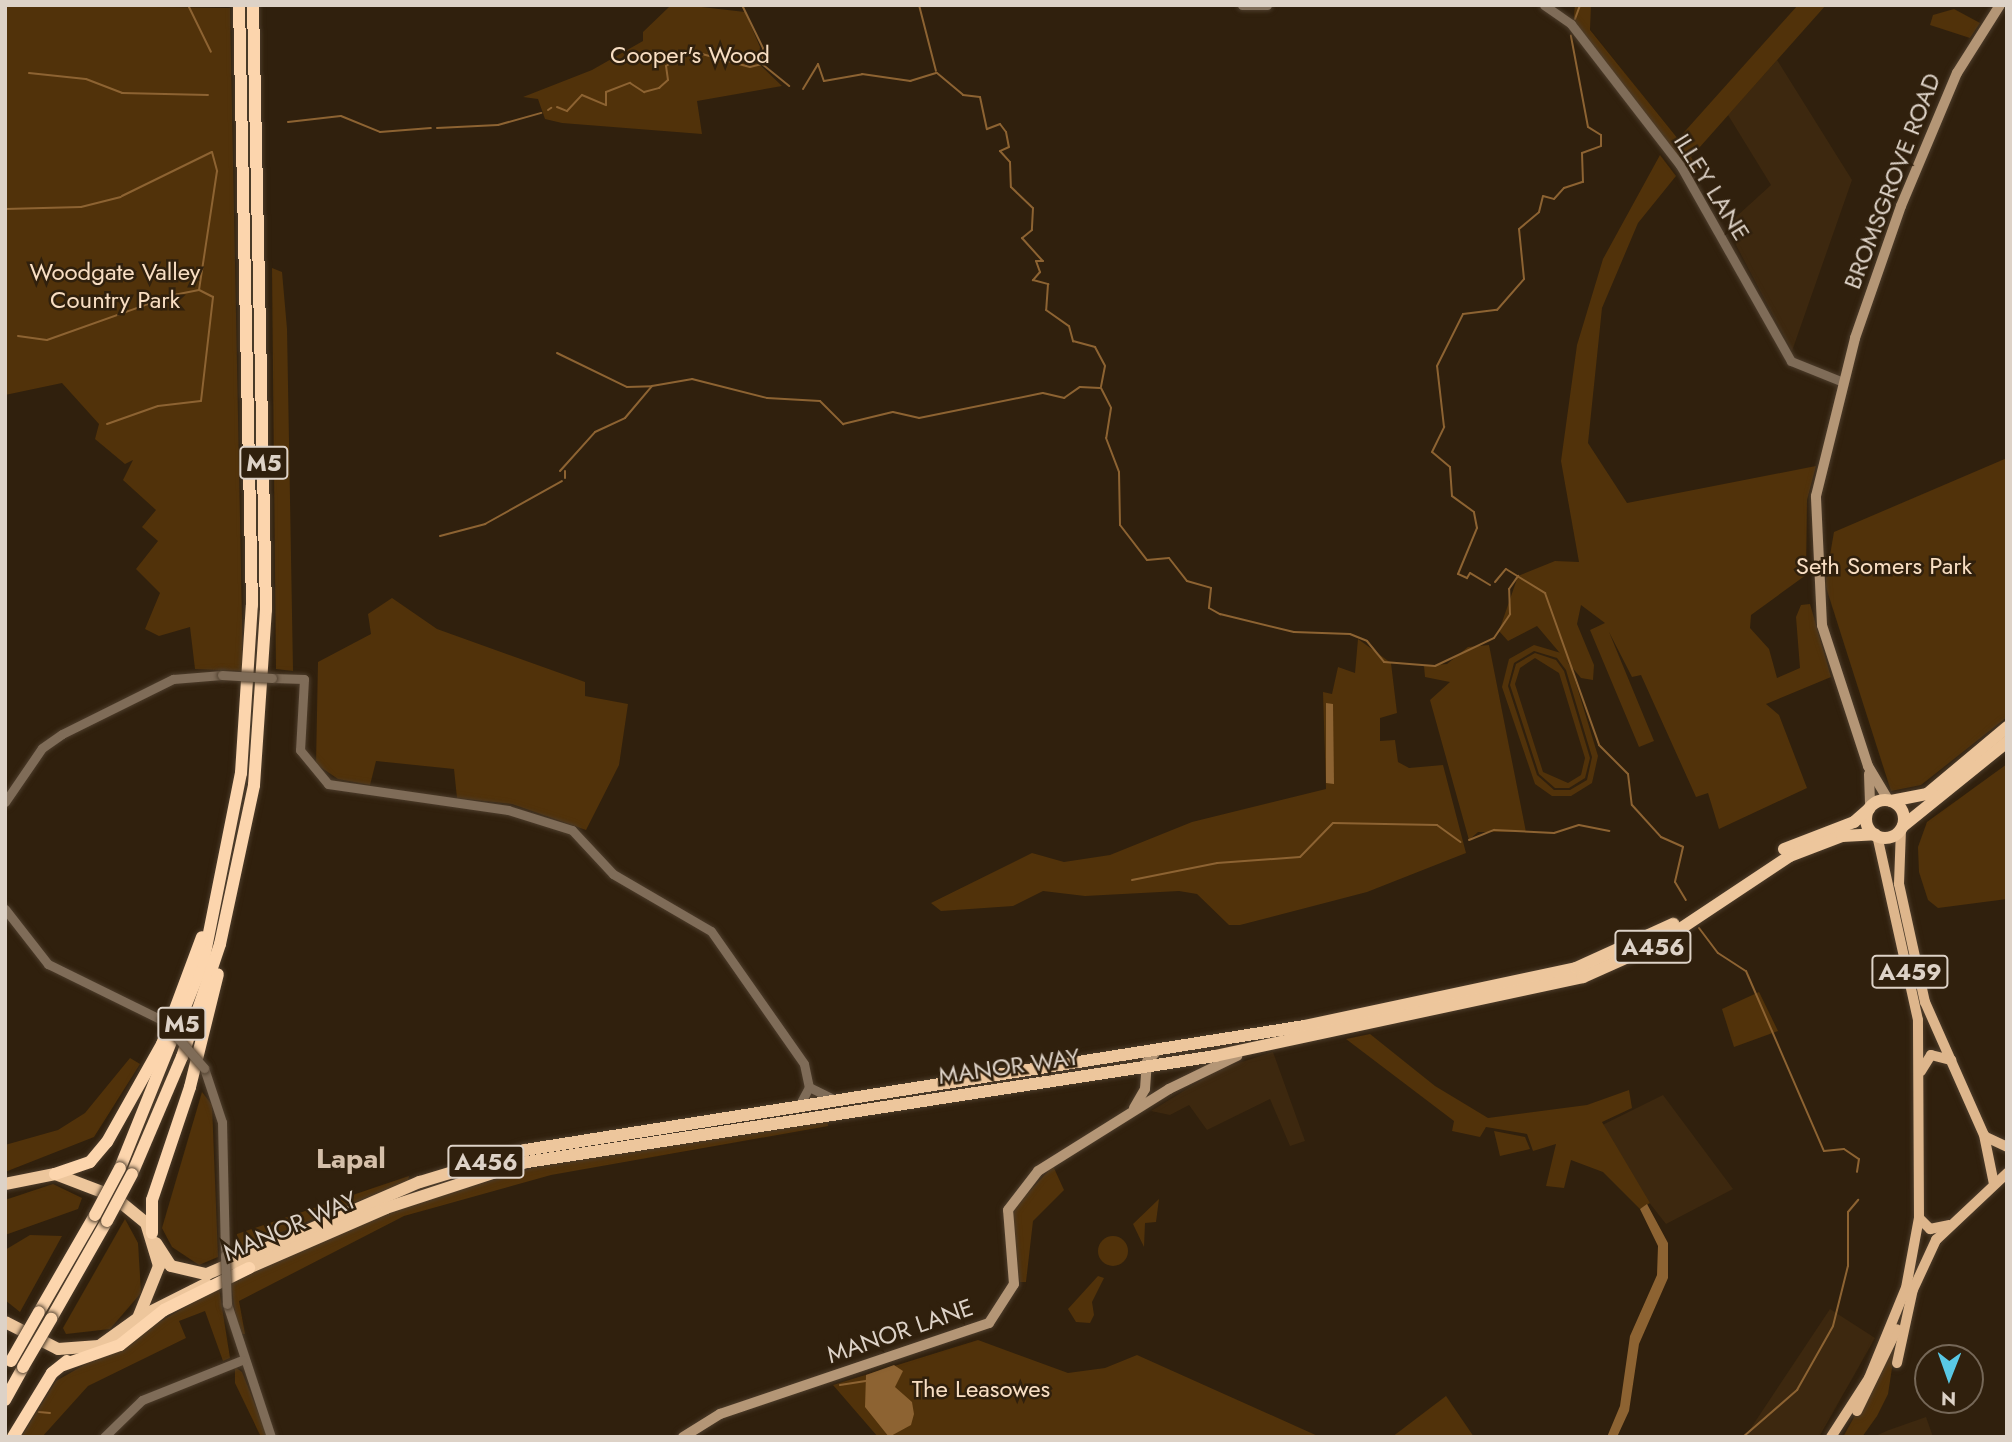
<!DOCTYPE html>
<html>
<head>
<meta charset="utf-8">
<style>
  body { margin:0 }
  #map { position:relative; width:2012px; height:1442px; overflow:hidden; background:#30200d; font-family:Jost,sans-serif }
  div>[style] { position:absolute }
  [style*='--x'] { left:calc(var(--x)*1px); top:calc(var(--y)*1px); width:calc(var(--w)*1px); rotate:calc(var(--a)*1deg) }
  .built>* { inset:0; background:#3d280f }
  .green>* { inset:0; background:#51320a }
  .round { border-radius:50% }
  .water>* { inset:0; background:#8d6332 }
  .stream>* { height:2px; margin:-1px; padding:0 1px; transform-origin:1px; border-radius:1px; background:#8d6332 }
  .roads { filter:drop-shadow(0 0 2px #4c3c2b) drop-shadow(0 0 2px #4c3c2b) }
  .tertiary>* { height:9px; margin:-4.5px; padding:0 4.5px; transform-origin:4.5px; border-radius:4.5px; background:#7f6c58 }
  .secondary>* { height:10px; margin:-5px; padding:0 5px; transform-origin:5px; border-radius:5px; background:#b49676 }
  .primary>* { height:10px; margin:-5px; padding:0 5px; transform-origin:5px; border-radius:5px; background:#deb68c }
  .trunk>* { height:12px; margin:-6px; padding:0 6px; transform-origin:6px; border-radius:6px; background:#edc69c }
  .trunk>.ring { margin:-6px; padding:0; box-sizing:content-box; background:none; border:12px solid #edc69c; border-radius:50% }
  .motorway>* { height:12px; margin:-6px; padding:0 6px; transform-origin:6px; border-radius:6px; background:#fcd5ad }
  .bridges { filter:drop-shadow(0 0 2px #4c3c2b) drop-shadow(0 0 2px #4c3c2b) }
  .tertiary-bridge>* { height:9px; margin:-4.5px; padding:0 4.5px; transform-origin:4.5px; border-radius:4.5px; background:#7f6c58 }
  .motorway-bridge>* { height:12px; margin:-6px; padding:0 6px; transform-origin:6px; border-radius:6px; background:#fcd5ad }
  span { translate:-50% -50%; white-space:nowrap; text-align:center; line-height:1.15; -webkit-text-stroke:5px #30200d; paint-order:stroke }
  .shield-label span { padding:2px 5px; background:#30200d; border:2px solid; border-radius:5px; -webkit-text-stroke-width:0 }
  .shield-label { font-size:23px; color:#ddd2c7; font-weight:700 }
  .park-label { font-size:24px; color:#f8dec3 }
  .street-label { font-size:24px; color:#ddd2c7 }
  .quarter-label { font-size:28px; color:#d5bfa9; font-weight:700 }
  .frame { position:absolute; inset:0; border:7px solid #ddd2c7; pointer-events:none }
  .north { position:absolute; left:1914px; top:1344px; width:70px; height:70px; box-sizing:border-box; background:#30200d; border:2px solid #756757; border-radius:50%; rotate:181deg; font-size:19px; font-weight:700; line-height:28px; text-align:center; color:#ddd2c7 }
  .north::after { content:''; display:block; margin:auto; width:24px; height:32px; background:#59c8e5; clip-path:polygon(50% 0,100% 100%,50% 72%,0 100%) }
</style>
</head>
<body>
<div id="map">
  <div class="built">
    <div style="clip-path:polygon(1777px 60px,1852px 180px,1792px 351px,1726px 226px,1771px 185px,1728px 115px)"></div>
    <div style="clip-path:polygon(1273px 1052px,1305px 1141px,1290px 1146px,1270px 1099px,1207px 1130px,1189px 1105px,1170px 1115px,1151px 1111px,1220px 1069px)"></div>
    <div style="clip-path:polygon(1663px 1095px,1733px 1189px,1666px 1224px,1644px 1196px,1572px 1140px)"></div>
    <div style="clip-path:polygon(1830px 1309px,1875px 1338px,1819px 1437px,1745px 1437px)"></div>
    <div style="clip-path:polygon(1926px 1417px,1933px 1437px,1873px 1437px,1889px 1430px)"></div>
  </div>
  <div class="green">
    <div style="clip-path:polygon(5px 5px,230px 8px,243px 671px,195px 669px,190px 627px,159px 636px,145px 629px,160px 593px,136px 569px,158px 541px,142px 527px,156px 510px,123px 480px,133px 460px,125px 464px,95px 439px,99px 424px,62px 383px,5px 395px)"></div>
    <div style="clip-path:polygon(684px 5px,745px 12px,760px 47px,758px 63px,782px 86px,697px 101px,702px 134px,562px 123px,545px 119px,538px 99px,523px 97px,592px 70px,643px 41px,643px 32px,669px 7px)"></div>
    <div style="clip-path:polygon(1575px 5px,1591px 5px,1590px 30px,1678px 139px,1798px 5px,1826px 5px,1691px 157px,1698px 170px,1688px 172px,1573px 25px)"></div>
    <div style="clip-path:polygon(1954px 9px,1980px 23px,1970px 38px,1930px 25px,1933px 15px)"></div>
    <div style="clip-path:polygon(1660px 155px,1676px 176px,1638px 223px,1602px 308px,1588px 443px,1627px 503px,1816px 466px,1807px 500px,1806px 575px,1751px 615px,1750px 628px,1769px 649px,1777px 678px,1800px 668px,1796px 617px,1801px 605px,1810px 604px,1831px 677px,1766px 704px,1779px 715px,1807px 788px,1719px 829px,1708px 793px,1696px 797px,1641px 675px,1632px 677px,1609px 632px,1654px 741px,1639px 747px,1590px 630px,1605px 623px,1581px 605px,1577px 624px,1594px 665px,1593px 680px,1581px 678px,1537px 626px,1508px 641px,1499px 631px,1518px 576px,1555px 561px,1579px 562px,1561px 461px,1577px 345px,1603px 259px)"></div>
    <div style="clip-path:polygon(272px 268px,282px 272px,287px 329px,293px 671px,276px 669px)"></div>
    <div style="clip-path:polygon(2007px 458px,2007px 717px,1921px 785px,1891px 791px,1825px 584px,1834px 532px)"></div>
    <div style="clip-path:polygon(392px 598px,437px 629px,585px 682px,585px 696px,628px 704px,619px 765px,586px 830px,512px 804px,457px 798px,454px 769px,376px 761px,370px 785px,338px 779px,316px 764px,318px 662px,371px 634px,368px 614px)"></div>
    <div style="clip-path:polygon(1358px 639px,1391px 663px,1397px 713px,1380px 718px,1380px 741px,1395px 740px,1398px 762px,1409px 768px,1443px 765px,1466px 853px,1367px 892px,1240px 925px,1229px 925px,1197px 894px,1179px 891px,1085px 896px,1043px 891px,1013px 906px,941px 911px,931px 903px,1032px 853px,1064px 862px,1110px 855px,1192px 822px,1326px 789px,1323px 692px,1332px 694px,1338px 667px,1355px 673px)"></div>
    <div style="clip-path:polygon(1489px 645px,1526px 832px,1478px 832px,1469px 840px,1430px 700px,1450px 682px,1425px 677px,1424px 666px,1447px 664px,1468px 647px)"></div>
    <div style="clip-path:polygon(evenodd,1534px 645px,1561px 653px,1571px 667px,1598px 756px,1592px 783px,1571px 796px,1552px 796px,1535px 784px,1502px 687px,1509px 659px,1534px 645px,1534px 651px,1557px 658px,1566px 670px,1592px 757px,1587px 780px,1570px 790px,1554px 790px,1537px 775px,1508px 686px,1514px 663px,1534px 651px)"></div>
    <div style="clip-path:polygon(evenodd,1535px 653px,1556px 660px,1564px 671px,1590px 758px,1585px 778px,1569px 788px,1555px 788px,1539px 774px,1510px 685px,1516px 664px,1535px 653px,1535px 658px,1559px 673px,1585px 758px,1581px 775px,1568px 783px,1543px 772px,1515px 684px,1520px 668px,1535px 658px)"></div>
    <div style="clip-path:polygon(2007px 764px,2007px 899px,1938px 908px,1928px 900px,1919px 872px,1918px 847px,1927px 822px)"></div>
    <div style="clip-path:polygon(1759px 992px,1778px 1031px,1734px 1047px,1722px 1009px)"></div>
    <div style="clip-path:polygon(1370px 1034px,1435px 1086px,1488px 1118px,1587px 1105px,1629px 1090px,1632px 1108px,1602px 1122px,1650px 1203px,1640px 1209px,1603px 1172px,1571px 1160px,1564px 1188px,1546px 1186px,1556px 1144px,1533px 1151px,1527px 1134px,1486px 1127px,1480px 1137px,1452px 1131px,1454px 1121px,1346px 1039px)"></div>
    <div style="clip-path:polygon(130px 1058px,140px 1064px,94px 1137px,5px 1172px,5px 1145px,58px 1130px,85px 1113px)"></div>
    <div style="clip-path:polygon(202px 1092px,212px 1105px,218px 1257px,199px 1265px,172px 1247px,162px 1228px)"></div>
    <div style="clip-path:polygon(827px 1119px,828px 1126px,551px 1175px,404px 1216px,239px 1301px,245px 1334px,238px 1334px,231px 1282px,400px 1208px,556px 1161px)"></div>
    <div style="clip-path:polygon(1494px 1131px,1525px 1137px,1530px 1149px,1500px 1156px)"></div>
    <div style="clip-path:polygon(1053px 1166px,1064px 1190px,1033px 1221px,1026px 1282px,1020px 1282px,1011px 1235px,1014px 1208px)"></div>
    <div style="clip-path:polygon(409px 1176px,408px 1181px,234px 1251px,237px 1234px)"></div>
    <div style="clip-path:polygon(53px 1184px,82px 1198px,78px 1209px,5px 1235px,5px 1200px)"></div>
    <div style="clip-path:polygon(1159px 1199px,1156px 1222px,1145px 1223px,1144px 1247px,1133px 1224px)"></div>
    <div style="clip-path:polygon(125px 1219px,138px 1243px,141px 1293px,110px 1329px,66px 1334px,63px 1328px)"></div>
    <div style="clip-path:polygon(30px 1235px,62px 1236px,20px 1312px,5px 1300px,5px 1250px)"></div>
    <div class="round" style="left:1098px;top:1236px;width:30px;height:30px"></div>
    <div style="clip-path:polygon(1098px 1276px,1104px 1278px,1092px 1302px,1094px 1315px,1090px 1323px,1076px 1322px,1068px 1309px)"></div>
    <div style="clip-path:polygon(219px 1288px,230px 1358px,223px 1361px,205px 1311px,179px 1321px,186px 1338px,88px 1386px,42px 1437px,21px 1437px,56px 1381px)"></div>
    <div style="clip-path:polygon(978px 1340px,1068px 1373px,1105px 1368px,1137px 1355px,1320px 1437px,878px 1437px,833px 1385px)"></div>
    <div style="clip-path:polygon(1896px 1342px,1888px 1394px,1877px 1416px,1862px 1437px,1843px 1437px)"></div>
    <div style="clip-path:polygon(235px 1367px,242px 1372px,268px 1437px,261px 1437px,235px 1383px)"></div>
    <div style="clip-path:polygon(1446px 1396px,1474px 1437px,1392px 1437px)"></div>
  </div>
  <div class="water">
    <div style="clip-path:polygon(1326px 703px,1333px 704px,1334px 784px,1326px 783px)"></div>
    <div style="clip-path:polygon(1647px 1204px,1668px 1243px,1668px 1278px,1639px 1344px,1629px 1411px,1617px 1437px,1607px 1437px,1620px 1406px,1630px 1336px,1657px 1275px,1658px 1246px,1640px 1209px)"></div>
    <div style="clip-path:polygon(894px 1365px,903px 1371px,895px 1387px,912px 1402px,914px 1414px,911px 1425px,889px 1437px,865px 1407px,866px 1375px)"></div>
  </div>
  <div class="stream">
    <div style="--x:188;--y:5;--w:52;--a:63.9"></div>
    <div style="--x:742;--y:5;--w:48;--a:64"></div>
    <div style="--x:763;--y:48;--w:16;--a:94"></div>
    <div style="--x:919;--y:5;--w:68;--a:75.6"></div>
    <div style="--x:1575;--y:19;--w:15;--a:-70"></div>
    <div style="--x:29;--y:73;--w:57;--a:6"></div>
    <div style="--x:86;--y:79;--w:39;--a:21"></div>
    <div style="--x:122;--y:93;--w:86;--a:1.3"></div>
    <div style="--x:803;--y:89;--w:29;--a:-59"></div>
    <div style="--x:818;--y:64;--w:18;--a:71"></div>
    <div style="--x:824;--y:81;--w:39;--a:-10"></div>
    <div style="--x:862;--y:74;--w:49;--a:8.3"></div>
    <div style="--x:910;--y:81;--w:28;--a:-17"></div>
    <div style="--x:937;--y:73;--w:34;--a:40"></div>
    <div style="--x:963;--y:95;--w:17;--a:7"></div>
    <div style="--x:980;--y:97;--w:33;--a:78"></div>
    <div style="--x:987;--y:129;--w:14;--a:-21"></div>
    <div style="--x:1000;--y:124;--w:10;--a:53"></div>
    <div style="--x:1006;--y:132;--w:15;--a:79"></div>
    <div style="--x:1009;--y:147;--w:10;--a:156"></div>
    <div style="--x:1000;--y:151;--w:15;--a:48"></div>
    <div style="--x:1010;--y:162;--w:25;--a:88"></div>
    <div style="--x:1011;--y:187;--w:30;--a:44"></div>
    <div style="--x:1033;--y:208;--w:22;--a:93"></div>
    <div style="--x:1032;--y:230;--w:13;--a:141"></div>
    <div style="--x:1022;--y:238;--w:31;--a:48"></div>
    <div style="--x:1043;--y:261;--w:7;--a:180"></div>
    <div style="--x:1036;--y:261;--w:12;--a:70"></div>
    <div style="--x:1040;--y:272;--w:11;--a:131"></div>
    <div style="--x:1033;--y:280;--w:16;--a:15"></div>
    <div style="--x:1048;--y:284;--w:26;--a:94"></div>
    <div style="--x:1046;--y:310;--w:28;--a:35"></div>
    <div style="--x:1069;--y:326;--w:16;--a:75"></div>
    <div style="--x:1073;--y:341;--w:23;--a:15"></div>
    <div style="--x:1095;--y:347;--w:21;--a:62"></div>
    <div style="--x:1105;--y:366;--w:21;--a:101"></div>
    <div style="--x:557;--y:107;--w:11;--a:22"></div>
    <div style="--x:567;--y:111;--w:22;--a:-47"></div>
    <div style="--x:582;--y:95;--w:26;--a:23"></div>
    <div style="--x:606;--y:105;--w:13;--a:-90"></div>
    <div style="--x:606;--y:92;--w:26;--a:-21"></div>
    <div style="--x:630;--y:83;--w:17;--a:33"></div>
    <div style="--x:644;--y:92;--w:16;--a:-15"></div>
    <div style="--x:659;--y:88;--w:12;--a:-42"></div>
    <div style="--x:668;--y:80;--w:14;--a:-98"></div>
    <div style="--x:666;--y:66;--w:29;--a:-31"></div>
    <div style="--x:691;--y:51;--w:61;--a:15.2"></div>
    <div style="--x:750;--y:67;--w:12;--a:-14"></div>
    <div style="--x:762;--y:64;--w:35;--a:39"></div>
    <div style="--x:548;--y:110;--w:4;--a:-34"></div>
    <div style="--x:288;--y:122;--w:53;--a:-6.5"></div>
    <div style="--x:341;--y:116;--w:42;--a:22.3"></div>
    <div style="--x:380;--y:132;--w:51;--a:-4.5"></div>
    <div style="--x:437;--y:128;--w:61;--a:-2.8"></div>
    <div style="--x:498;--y:125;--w:45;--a:-15.6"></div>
    <div style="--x:122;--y:196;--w:100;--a:-26.1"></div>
    <div style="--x:212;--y:152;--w:20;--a:75"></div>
    <div style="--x:217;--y:171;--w:120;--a:98.6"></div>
    <div style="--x:199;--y:290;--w:26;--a:169"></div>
    <div style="--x:5;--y:209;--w:76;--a:-1.5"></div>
    <div style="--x:81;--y:207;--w:41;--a:-14"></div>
    <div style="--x:18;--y:336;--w:29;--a:8"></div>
    <div style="--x:47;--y:340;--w:122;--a:-19.6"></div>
    <div style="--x:557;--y:353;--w:78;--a:25.9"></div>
    <div style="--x:627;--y:387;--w:25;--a:-2"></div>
    <div style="--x:1101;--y:388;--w:22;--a:63"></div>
    <div style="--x:1111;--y:408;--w:30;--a:99"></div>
    <div style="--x:1106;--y:438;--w:36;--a:69"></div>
    <div style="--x:1119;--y:472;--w:53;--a:88.9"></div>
    <div style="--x:1120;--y:525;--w:44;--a:52.4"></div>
    <div style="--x:1147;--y:560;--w:22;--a:-5"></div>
    <div style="--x:1169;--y:558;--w:29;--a:52"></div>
    <div style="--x:1187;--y:581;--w:25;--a:16"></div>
    <div style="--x:1211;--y:588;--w:20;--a:96"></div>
    <div style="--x:1209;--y:608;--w:13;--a:29"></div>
    <div style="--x:1220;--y:614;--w:76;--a:13.7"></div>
    <div style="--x:1294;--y:632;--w:56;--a:2"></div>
    <div style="--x:1350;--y:634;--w:18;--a:22"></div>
    <div style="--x:1367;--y:641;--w:27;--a:51"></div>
    <div style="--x:1384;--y:662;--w:51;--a:4.5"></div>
    <div style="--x:1435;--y:666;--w:65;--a:-25.4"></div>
    <div style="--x:1494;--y:638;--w:29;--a:-56"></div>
    <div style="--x:1510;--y:614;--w:25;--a:-92"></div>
    <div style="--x:1509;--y:589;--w:16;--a:-55"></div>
    <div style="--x:107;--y:424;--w:54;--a:-19.4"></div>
    <div style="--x:158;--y:406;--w:43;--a:-6.6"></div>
    <div style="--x:201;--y:401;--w:105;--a:-83.4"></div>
    <div style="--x:213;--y:297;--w:16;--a:-153"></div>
    <div style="--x:560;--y:471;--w:52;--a:-48.1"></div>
    <div style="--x:595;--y:432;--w:33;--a:-25"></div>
    <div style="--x:625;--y:418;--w:42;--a:-49.8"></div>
    <div style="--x:652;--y:386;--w:41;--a:-9.9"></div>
    <div style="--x:692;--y:379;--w:77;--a:14.2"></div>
    <div style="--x:767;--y:398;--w:53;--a:3.2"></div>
    <div style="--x:820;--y:401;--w:33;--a:45"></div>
    <div style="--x:843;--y:424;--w:51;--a:-13.5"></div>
    <div style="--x:893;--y:412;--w:27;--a:13"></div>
    <div style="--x:919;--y:418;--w:126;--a:-11.4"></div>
    <div style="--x:1043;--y:393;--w:22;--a:13"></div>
    <div style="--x:1064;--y:398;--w:19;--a:-35"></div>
    <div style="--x:1080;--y:387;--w:20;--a:3"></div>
    <div style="--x:565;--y:471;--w:7;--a:90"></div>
    <div style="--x:440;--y:536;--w:47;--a:-14.9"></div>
    <div style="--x:485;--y:524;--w:88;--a:-29.2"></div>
    <div style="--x:1495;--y:582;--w:17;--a:-50"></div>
    <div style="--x:1506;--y:569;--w:46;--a:31.6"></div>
    <div style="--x:1545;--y:593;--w:161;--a:70.4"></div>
    <div style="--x:1599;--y:745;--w:41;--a:45"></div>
    <div style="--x:1628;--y:774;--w:31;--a:83"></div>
    <div style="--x:1632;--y:805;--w:43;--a:47.8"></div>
    <div style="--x:1661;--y:837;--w:24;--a:24"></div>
    <div style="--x:1683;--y:847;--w:36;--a:103"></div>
    <div style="--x:1675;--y:882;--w:21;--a:59"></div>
    <div style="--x:1490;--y:585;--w:23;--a:-149"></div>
    <div style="--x:1470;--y:573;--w:6;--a:121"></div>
    <div style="--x:1467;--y:578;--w:10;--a:-156"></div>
    <div style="--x:1458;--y:574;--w:50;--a:-67.6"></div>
    <div style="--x:1477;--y:528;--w:16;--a:-101"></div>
    <div style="--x:1474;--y:512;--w:27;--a:-144"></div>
    <div style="--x:1452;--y:496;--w:29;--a:-94"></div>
    <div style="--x:1450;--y:467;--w:23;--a:-140"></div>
    <div style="--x:1432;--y:452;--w:28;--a:-64"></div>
    <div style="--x:1444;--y:427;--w:61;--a:-96.5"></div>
    <div style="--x:1437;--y:366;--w:58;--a:-63.4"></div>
    <div style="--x:1463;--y:314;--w:34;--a:-7"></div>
    <div style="--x:1497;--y:310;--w:41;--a:-48.9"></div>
    <div style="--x:1524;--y:279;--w:50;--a:-95.7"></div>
    <div style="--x:1519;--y:229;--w:26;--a:-40"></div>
    <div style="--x:1539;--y:212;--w:16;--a:-76"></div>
    <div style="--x:1543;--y:196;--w:11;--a:15"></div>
    <div style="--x:1554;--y:199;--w:15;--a:-48"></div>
    <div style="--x:1564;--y:188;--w:20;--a:-18"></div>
    <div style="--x:1583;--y:182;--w:29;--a:-92"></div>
    <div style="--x:1582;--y:153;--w:20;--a:-20"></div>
    <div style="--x:1601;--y:146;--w:11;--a:-90"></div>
    <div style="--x:1601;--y:135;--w:15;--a:-148"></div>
    <div style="--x:1588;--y:127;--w:93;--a:-100.6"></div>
    <div style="--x:1469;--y:840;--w:27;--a:-22"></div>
    <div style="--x:1494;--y:830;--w:60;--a:2.9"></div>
    <div style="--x:1554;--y:833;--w:26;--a:-18"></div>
    <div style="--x:1579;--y:825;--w:31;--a:11"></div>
    <div style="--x:1132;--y:880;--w:87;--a:-11.3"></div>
    <div style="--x:1217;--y:863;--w:83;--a:-4.1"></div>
    <div style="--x:1300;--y:857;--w:47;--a:-45.9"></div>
    <div style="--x:1333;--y:823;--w:104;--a:1.1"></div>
    <div style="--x:1437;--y:825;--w:29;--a:36"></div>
    <div style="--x:1699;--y:928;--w:31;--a:53"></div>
    <div style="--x:1718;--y:953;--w:33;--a:33"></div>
    <div style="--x:1746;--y:971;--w:196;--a:66.6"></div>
    <div style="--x:1824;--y:1151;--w:20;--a:-6"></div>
    <div style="--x:1844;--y:1149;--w:18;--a:34"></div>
    <div style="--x:1859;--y:1159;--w:13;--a:99"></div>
    <div style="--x:840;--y:1385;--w:26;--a:-9"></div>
    <div style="--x:39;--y:1412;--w:11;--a:5"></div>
    <div style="--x:1743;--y:1437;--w:72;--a:-41"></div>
    <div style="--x:1797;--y:1390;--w:73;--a:-60.6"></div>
    <div style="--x:1833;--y:1326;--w:62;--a:-76"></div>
    <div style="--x:1848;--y:1266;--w:54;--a:-90"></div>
    <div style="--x:1848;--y:1212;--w:16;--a:-50"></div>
  </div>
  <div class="roads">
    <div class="tertiary">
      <div style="--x:1242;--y:5;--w:25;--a:0"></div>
      <div style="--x:1544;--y:5;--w:33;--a:35"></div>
      <div style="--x:1571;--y:24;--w:178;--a:52.3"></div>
      <div style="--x:1680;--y:165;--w:225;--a:60.5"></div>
      <div style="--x:1791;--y:361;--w:56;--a:22"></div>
      <div style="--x:272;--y:678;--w:32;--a:2"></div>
      <div style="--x:304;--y:679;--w:71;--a:93.2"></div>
      <div style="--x:300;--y:750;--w:44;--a:50.5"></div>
      <div style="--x:328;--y:784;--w:182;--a:8.2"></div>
      <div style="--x:508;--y:810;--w:67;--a:17.4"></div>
      <div style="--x:572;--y:830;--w:60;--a:47"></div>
      <div style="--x:613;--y:874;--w:113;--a:30.2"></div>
      <div style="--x:711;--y:931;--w:162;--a:55"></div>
      <div style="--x:804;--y:1064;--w:24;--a:78"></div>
      <div style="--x:809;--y:1087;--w:19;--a:118"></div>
      <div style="--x:5;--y:802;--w:65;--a:-55.6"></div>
      <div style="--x:42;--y:748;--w:24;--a:-35"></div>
      <div style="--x:62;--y:734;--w:124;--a:-26.4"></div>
      <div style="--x:173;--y:679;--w:49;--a:-4.7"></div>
      <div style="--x:5;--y:909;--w:70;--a:52"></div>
      <div style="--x:48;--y:964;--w:127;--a:26.2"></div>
      <div style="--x:204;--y:1068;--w:57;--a:71.6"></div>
      <div style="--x:222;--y:1122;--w:133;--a:88.7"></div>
      <div style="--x:809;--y:1087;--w:25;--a:26"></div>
      <div style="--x:227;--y:1304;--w:140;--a:71.7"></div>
      <div style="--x:104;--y:1437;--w:53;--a:-44.2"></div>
      <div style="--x:142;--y:1400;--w:108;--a:-21.8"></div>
    </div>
    <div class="secondary">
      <div style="--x:1869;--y:774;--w:34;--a:88"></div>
      <div style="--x:1889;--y:801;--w:41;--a:-121"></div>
      <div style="--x:1868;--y:766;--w:148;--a:-108.1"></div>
      <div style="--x:1822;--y:625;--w:129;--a:-92.7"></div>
      <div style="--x:1816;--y:496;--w:163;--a:-76.1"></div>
      <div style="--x:1855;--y:338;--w:140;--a:-70.8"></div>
      <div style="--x:1901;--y:206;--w:144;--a:-67.2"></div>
      <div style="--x:1957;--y:73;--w:80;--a:-57.7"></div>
      <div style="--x:1134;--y:1108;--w:22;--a:-60"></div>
      <div style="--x:1145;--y:1089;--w:27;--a:-86"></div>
      <div style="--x:1147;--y:1062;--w:18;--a:-49"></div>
      <div style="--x:683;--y:1437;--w:44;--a:-31.9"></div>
      <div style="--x:720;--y:1414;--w:284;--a:-18.7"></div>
      <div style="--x:989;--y:1323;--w:46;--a:-57.3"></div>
      <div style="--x:1014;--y:1284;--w:74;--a:-94.6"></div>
      <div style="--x:1008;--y:1210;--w:49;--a:-52.4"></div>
      <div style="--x:1038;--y:1171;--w:155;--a:-32"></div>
      <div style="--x:1169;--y:1089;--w:76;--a:-25.9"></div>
    </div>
    <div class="primary">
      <div style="--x:1901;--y:829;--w:55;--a:92.1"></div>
      <div style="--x:1899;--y:884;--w:121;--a:77.6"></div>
      <div style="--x:1925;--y:1002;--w:145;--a:66.1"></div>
      <div style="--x:1984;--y:1135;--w:50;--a:78.5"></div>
      <div style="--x:1921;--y:1071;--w:19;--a:-58"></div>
      <div style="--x:1931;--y:1055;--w:21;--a:14"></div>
      <div style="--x:1986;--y:1137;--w:23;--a:25"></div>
      <div style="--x:1919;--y:1218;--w:16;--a:45"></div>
      <div style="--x:1930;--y:1229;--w:19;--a:-12"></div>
      <div style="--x:1911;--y:1294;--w:60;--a:-65.2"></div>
      <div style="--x:1936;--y:1240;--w:98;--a:-43.3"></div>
      <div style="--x:1897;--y:1363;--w:76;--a:-77.8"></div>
      <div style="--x:1857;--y:1411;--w:91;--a:-64"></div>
      <div style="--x:1831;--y:1437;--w:70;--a:-57.2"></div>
      <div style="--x:1869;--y:1378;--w:97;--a:-67.7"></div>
      <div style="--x:1906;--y:1288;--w:71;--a:-79.5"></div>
      <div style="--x:1919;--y:1218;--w:198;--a:-90.3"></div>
      <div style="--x:1918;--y:1020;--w:189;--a:-102.5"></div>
    </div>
    <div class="trunk">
      <div class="ring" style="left:1866px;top:800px;width:26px;height:26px"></div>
      <div style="--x:1891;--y:801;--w:37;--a:-11"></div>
      <div style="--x:1927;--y:794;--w:104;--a:-39.9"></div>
      <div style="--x:1903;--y:826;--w:134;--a:-38.9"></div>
      <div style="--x:1784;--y:849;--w:75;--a:-21.1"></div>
      <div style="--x:1854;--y:822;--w:20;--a:-41"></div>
      <div style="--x:5;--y:1184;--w:51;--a:-11.3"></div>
      <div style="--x:55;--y:1174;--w:62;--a:20.8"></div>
      <div style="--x:113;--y:1196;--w:43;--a:39.3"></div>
      <div style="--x:146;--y:1223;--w:45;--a:73.2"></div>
      <div style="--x:159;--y:1266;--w:56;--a:112"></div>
      <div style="--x:138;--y:1318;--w:48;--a:144.3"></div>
      <div style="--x:99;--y:1346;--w:41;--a:175.8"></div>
      <div style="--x:58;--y:1349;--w:59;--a:-153"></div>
      <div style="--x:156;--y:1243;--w:27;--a:57"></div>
      <div style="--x:171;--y:1266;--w:37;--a:13"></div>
      <div style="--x:207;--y:1274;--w:232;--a:-23.4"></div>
      <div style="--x:420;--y:1182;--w:110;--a:-16.9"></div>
      <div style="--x:525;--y:1150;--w:789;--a:-9.04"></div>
      <div style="--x:1304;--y:1026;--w:278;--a:-12"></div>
      <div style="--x:1576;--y:968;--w:107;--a:-24.4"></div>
      <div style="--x:239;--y:1272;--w:160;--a:-23.5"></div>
      <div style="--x:386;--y:1208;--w:148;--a:-18.1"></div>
      <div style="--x:527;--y:1162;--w:696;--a:-8.76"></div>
      <div style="--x:1215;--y:1056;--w:376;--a:-12.1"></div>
      <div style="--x:1583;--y:977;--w:83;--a:-24.1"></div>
      <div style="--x:1659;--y:943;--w:157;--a:-33.6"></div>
      <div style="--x:1790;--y:856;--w:56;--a:-21"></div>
      <div style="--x:1842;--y:836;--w:33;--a:-3"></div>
      <div style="--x:138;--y:1318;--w:76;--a:-26.6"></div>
    </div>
    <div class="motorway">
      <div style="--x:120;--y:1168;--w:221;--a:-68"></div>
      <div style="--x:203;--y:963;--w:194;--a:-78.7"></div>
      <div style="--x:241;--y:773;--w:168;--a:-86.3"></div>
      <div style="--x:252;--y:605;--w:600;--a:-91.24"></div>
      <div style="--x:55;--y:1174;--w:37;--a:-19"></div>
      <div style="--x:90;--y:1162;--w:26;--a:-50"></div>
      <div style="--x:107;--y:1142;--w:112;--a:-60.7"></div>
      <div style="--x:162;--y:1044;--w:114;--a:-69.5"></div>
      <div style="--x:132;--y:1174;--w:127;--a:-66.9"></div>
      <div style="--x:182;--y:1057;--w:119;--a:-71.4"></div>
      <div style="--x:220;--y:944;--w:163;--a:-77.9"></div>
      <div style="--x:254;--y:785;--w:175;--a:-86.1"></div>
      <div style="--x:266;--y:610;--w:605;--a:-91.23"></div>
      <div style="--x:152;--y:1233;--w:33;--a:-90"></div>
      <div style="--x:152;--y:1200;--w:119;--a:-71.4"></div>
      <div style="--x:190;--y:1087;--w:116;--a:-76.1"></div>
      <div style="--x:39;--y:1312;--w:112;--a:-60"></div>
      <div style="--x:51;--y:1319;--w:113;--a:-60.3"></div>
      <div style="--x:63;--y:1365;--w:60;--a:-19.3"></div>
      <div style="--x:120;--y:1345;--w:56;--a:-38.5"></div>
      <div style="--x:164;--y:1310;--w:95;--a:-26.3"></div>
      <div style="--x:5;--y:1400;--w:38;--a:-61"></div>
      <div style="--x:13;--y:1437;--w:75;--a:-58.6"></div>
      <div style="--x:52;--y:1373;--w:19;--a:-39"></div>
    </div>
  </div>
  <div class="bridges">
    <div class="tertiary-bridge">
      <div style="--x:222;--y:675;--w:50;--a:3.4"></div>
      <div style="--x:162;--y:1020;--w:64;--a:48.8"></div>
      <div style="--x:225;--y:1255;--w:49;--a:87.7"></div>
    </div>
    <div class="motorway-bridge">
      <div style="--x:95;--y:1215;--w:53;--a:-62"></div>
      <div style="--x:107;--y:1221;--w:53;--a:-62"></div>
      <div style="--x:11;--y:1361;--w:56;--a:-60.3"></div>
      <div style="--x:23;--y:1367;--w:56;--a:-59.7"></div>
    </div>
  </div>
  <div class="shield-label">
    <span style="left:264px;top:463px">M5</span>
    <span style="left:1653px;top:947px">A456</span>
    <span style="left:1910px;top:972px">A459</span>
    <span style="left:182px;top:1024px">M5</span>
    <span style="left:486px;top:1162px">A456</span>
  </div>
  <div class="park-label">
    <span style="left:690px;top:55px">Cooper's Wood</span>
    <span style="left:115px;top:286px">Woodgate Valley<br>Country Park</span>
    <span style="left:1884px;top:566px">Seth Somers Park</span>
    <span style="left:981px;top:1389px">The Leasowes</span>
  </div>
  <div class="street-label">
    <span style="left:1892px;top:181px;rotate:-69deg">BROMSGROVE ROAD</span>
    <span style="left:1712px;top:187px;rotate:58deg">ILLEY LANE</span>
    <span style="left:1009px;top:1066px;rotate:-8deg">MANOR WAY</span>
    <span style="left:290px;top:1226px;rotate:-23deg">MANOR WAY</span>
    <span style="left:900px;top:1331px;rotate:-19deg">MANOR LANE</span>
  </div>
  <div class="quarter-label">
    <span style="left:351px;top:1159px">Lapal</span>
  </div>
  <div class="frame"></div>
  <div class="north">N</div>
</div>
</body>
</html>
